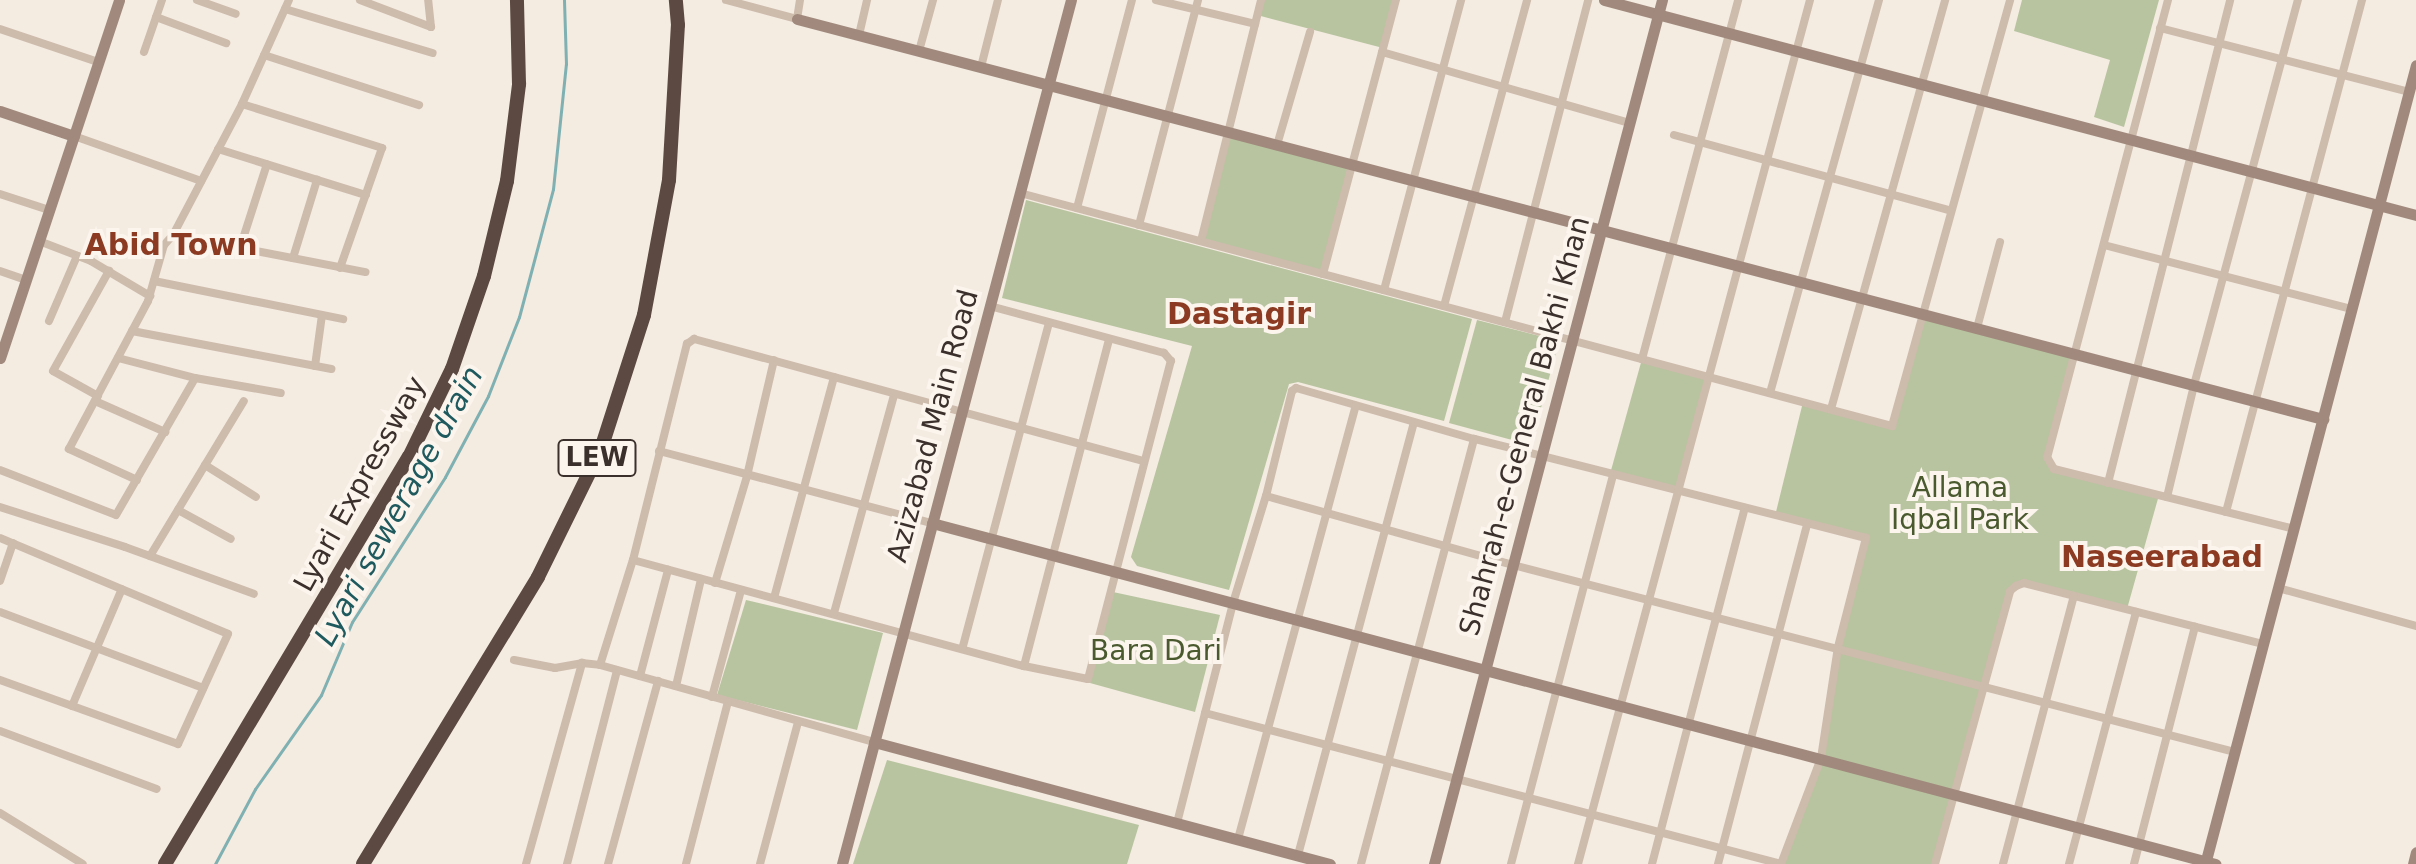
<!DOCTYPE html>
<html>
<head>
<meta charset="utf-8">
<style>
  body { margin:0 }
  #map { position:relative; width:2416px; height:864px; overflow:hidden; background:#f4ebe1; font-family:"DejaVu Sans",sans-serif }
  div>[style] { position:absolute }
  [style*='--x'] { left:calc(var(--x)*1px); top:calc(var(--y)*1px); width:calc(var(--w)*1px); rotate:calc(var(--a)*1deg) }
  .green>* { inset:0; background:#b8c4a0 }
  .stream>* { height:3px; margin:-1.5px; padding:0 1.5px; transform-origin:1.5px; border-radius:1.5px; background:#7fb0b2 }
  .street>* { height:8px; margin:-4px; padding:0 4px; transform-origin:4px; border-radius:4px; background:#cdbbac }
  .secondary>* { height:11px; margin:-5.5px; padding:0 5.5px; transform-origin:5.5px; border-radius:5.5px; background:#a18a7d }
  .highway>* { height:14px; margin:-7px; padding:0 7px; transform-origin:7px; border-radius:7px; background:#5c4a42 }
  span { translate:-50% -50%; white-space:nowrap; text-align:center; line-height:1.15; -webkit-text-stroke:8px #fbf5ee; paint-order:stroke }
  .shield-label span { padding:2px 6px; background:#fbf5ee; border:2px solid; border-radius:6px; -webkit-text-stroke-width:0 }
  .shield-label { font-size:26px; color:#3b302b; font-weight:700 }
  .street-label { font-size:28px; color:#3b302b }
  .park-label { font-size:28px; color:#4a5a2e }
  .neighbourhood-label { font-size:30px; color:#8c3b22; font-weight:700 }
  .water-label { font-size:30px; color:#1f5a5e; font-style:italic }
</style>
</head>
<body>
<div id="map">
  <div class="green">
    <div style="clip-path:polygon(1261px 0,1394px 0,1383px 48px,1257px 15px)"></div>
    <div style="clip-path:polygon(2022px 0,2159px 0,2124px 127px,2094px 117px,2110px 60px,2014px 31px)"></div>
    <div style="clip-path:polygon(1226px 131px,1353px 164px,1323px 274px,1201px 241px)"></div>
    <div style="clip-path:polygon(1026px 200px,1472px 319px,1444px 421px,1298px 382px,1289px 384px,1229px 590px,1137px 566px,1131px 557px,1192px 346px,1002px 298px)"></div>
    <div style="clip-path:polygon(1923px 314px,2075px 354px,2047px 456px,2051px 465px,2159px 495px,2127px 609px,2024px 583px,2010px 591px,1935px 864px,1784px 864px,1821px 758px,1838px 647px,1866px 539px,1775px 516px,1803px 402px,1892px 425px)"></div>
    <div style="clip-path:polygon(1477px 320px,1559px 341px,1531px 445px,1449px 423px)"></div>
    <div style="clip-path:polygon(1642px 359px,1709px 377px,1678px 492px,1610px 474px)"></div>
    <div style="clip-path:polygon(1113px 592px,1220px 615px,1195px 712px,1090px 683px)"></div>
    <div style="clip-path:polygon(746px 600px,883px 633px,857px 730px,717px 695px)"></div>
    <div style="clip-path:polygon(887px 760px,1139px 825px,1127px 864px,853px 864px)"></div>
  </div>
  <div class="stream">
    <div style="--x:215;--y:864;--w:85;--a:-61.9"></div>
    <div style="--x:255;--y:789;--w:115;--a:-54.9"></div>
    <div style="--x:321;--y:695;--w:79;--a:-67"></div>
    <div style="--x:352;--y:622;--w:172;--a:-57.3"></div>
    <div style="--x:445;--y:477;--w:92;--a:-62"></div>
    <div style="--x:488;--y:396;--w:85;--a:-68.6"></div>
    <div style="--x:519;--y:317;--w:132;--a:-75.1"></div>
    <div style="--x:553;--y:189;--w:126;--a:-84.1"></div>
    <div style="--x:566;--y:64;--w:64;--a:-91.8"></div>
  </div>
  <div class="street">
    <div style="--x:197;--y:0;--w:41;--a:19.7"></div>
    <div style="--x:360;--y:0;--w:76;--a:20.8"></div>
    <div style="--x:431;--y:27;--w:27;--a:-96"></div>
    <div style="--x:726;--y:0;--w:73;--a:15"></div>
    <div style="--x:797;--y:19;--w:19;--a:-81"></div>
    <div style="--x:1156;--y:0;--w:102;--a:13.6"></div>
    <div style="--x:2168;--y:0;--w:473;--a:104.8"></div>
    <div style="--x:2047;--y:457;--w:14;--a:60"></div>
    <div style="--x:2054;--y:469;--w:247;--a:14"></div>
    <div style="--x:285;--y:9;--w:154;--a:16.6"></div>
    <div style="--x:156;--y:17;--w:75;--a:20.4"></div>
    <div style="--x:2160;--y:28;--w:257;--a:14.4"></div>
    <div style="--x:0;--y:29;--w:103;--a:18.6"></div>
    <div style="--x:859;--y:35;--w:36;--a:-77"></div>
    <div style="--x:919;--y:51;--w:53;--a:-74.6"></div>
    <div style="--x:144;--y:52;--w:55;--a:-70.9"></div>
    <div style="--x:1382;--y:52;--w:258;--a:16"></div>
    <div style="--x:264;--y:55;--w:163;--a:17.9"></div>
    <div style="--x:981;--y:67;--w:69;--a:-75.8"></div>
    <div style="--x:242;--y:104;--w:147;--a:17.4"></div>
    <div style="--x:382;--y:148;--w:127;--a:109.3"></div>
    <div style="--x:1674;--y:135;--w:287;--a:15.3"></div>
    <div style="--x:74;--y:136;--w:135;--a:19.5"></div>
    <div style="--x:1277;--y:145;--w:118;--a:-73.7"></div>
    <div style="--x:218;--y:149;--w:155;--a:17.3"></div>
    <div style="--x:1020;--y:193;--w:903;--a:14.96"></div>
    <div style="--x:1892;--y:426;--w:442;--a:-74.5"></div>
    <div style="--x:0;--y:194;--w:52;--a:18.1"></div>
    <div style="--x:1077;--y:208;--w:215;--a:-75.2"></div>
    <div style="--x:1139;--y:225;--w:233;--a:-75.3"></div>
    <div style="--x:173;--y:235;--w:148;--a:-62.2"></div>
    <div style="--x:242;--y:104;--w:114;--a:-65.7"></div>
    <div style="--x:39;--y:241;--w:56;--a:21"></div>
    <div style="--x:91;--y:261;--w:69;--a:30.7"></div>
    <div style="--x:1201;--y:241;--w:248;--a:-76"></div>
    <div style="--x:2104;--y:245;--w:256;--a:14.5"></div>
    <div style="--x:240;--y:248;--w:88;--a:-72.2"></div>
    <div style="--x:293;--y:258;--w:82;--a:-72.9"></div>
    <div style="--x:0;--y:271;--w:28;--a:19"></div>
    <div style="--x:1323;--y:274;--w:284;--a:-75.1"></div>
    <div style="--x:154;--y:281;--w:193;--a:11.4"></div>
    <div style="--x:1384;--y:290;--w:300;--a:-75.1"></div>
    <div style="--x:1444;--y:306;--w:317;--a:-74.8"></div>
    <div style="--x:49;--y:321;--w:71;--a:-66.7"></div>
    <div style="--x:1505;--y:322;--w:333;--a:-75.5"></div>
    <div style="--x:1977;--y:328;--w:89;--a:-75"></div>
    <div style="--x:132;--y:331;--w:203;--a:10.8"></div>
    <div style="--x:118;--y:358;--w:80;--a:14.6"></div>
    <div style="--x:195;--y:378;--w:87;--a:9.9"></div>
    <div style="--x:1642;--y:359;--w:372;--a:-75"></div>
    <div style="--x:315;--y:366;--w:51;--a:-82.2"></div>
    <div style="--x:1770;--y:393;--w:408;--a:-74.5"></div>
    <div style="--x:98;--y:396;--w:51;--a:-150.9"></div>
    <div style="--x:53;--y:371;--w:115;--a:-60.8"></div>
    <div style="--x:95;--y:401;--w:77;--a:23.9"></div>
    <div style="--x:1831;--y:409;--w:425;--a:-74.4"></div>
    <div style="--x:659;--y:451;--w:282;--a:14.8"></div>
    <div style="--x:205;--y:465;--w:60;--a:32.1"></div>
    <div style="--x:0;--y:470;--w:124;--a:21.2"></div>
    <div style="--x:116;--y:515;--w:158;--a:-60"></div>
    <div style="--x:137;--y:480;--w:75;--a:-155.5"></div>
    <div style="--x:69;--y:449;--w:168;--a:-61.9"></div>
    <div style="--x:148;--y:301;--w:58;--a:-74.1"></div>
    <div style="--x:164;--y:245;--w:13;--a:-48"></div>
    <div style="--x:173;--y:235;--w:196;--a:10.9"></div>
    <div style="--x:2108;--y:483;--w:498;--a:-75.8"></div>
    <div style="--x:2167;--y:497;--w:115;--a:-76.4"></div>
    <div style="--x:2194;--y:385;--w:399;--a:-74.9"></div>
    <div style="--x:0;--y:507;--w:131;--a:17.7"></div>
    <div style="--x:125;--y:547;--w:137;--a:20"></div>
    <div style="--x:178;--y:510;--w:60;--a:28.7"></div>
    <div style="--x:2226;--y:512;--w:530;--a:-75.12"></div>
    <div style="--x:0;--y:538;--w:247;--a:22.8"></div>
    <div style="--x:228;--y:634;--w:121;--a:114.4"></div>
    <div style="--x:178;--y:744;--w:189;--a:-160.2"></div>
    <div style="--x:150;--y:556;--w:181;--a:-58.8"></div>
    <div style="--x:633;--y:560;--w:405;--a:15.2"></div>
    <div style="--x:1024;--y:666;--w:65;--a:11.5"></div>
    <div style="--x:1088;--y:679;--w:329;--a:-75.4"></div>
    <div style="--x:1171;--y:361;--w:11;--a:-131"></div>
    <div style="--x:1164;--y:353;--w:180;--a:-164.9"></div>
    <div style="--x:0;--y:581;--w:40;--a:-71.1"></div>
    <div style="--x:715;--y:583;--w:112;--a:-73.3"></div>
    <div style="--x:747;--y:476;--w:119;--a:-76.9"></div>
    <div style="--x:2278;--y:588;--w:143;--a:15.4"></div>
    <div style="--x:774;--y:598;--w:229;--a:-74.8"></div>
    <div style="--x:0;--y:612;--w:217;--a:20.5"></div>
    <div style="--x:834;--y:613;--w:226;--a:-74.6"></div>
    <div style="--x:963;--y:646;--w:334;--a:-75.1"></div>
    <div style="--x:514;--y:660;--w:42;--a:11"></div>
    <div style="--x:555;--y:668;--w:27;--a:-10"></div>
    <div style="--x:582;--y:663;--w:18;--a:6"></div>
    <div style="--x:600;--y:665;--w:285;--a:15.7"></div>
    <div style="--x:600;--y:665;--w:110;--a:-72.6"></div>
    <div style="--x:633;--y:560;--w:223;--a:-76"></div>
    <div style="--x:687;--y:344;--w:9;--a:-36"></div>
    <div style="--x:694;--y:339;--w:466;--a:15.2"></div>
    <div style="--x:1024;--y:666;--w:337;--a:-75.4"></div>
    <div style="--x:640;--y:676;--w:110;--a:-75.2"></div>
    <div style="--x:676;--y:686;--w:110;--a:-76.8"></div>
    <div style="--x:712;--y:697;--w:111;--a:-74.8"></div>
    <div style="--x:72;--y:706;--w:127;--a:-66.9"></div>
    <div style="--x:1205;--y:713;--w:595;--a:14.69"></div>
    <div style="--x:1781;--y:864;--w:113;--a:-69.3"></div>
    <div style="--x:1821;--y:758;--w:112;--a:-81.3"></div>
    <div style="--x:1838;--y:647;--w:113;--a:-75.6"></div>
    <div style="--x:1866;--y:538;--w:404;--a:-165.8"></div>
    <div style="--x:1474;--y:439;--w:185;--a:-164"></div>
    <div style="--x:1296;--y:388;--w:5;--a:143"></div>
    <div style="--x:1292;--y:391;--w:108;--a:103.9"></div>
    <div style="--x:0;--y:731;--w:167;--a:20.3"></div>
    <div style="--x:0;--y:813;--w:97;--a:31.6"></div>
    <div style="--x:1177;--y:823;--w:227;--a:-75.7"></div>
    <div style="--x:1233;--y:603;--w:112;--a:-72.9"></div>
    <div style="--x:1266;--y:496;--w:256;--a:15.6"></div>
    <div style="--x:1513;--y:565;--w:746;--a:14.52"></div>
    <div style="--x:1238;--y:839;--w:449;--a:-74.8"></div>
    <div style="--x:1298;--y:855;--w:447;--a:-75"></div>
    <div style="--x:526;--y:864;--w:209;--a:-74.4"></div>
    <div style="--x:567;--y:864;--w:200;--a:-75.5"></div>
    <div style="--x:608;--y:864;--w:190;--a:-74.7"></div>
    <div style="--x:686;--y:864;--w:167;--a:-75.5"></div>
    <div style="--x:760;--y:864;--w:147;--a:-75"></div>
    <div style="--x:1361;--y:864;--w:440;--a:-75.1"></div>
    <div style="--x:1511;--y:864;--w:402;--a:-75.3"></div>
    <div style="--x:1578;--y:864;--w:895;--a:-74.97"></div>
    <div style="--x:1652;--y:864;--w:368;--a:-75.4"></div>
    <div style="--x:1718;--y:864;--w:351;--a:-75.3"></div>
    <div style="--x:1935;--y:864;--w:283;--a:-74.6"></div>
    <div style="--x:2010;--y:591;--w:8;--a:-40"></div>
    <div style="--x:2016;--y:586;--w:9;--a:-21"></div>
    <div style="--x:2024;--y:583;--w:247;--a:14.3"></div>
    <div style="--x:2003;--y:864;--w:277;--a:-75.2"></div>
    <div style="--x:2069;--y:864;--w:261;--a:-75.1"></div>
    <div style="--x:2134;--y:864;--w:245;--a:-75.6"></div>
  </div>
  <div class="secondary">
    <div style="--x:1604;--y:0;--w:840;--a:14.83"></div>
    <div style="--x:797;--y:19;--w:1578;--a:14.69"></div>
    <div style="--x:0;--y:111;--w:78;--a:18.7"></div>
    <div style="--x:0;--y:358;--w:377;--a:-71.6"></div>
    <div style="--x:932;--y:523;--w:1328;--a:14.88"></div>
    <div style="--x:874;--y:742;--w:472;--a:15"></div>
    <div style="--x:842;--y:864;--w:894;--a:-75.16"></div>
    <div style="--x:1434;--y:864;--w:894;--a:-75.22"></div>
    <div style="--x:2205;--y:864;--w:826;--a:-75.21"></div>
    <div style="--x:2413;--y:864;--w:12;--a:-76"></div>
  </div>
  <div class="highway">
    <div style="--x:165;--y:864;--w:475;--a:-59.1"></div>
    <div style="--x:409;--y:457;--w:98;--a:-64"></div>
    <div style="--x:452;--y:369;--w:98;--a:-71"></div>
    <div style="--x:484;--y:276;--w:98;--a:-76.4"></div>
    <div style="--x:507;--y:181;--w:98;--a:-82.9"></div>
    <div style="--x:519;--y:84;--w:84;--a:-91.4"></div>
    <div style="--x:363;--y:864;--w:336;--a:-58.6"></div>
    <div style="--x:538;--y:577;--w:143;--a:-63.8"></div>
    <div style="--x:601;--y:449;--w:141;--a:-72.2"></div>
    <div style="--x:644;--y:315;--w:137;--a:-79.5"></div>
    <div style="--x:669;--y:180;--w:155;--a:-86.7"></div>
    <div style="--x:678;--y:25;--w:25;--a:-95"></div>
  </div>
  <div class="shield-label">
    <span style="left:597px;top:458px">LEW</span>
  </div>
  <div class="street-label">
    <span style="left:933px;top:426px;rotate:-75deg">Azizabad Main Road</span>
    <span style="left:1525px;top:426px;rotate:-75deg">Shahrah-e-General Bakhi Khan</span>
    <span style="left:360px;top:484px;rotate:-61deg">Lyari Expressway</span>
  </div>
  <div class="park-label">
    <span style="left:1960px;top:504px">Allama<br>Iqbal Park</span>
    <span style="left:1156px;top:651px">Bara Dari</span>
  </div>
  <div class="neighbourhood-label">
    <span style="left:171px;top:245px">Abid Town</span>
    <span style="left:1239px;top:314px">Dastagir</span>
    <span style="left:2162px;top:557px">Naseerabad</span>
  </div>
  <div class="water-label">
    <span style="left:399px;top:506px;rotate:-61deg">Lyari sewerage drain</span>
  </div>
</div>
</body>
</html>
